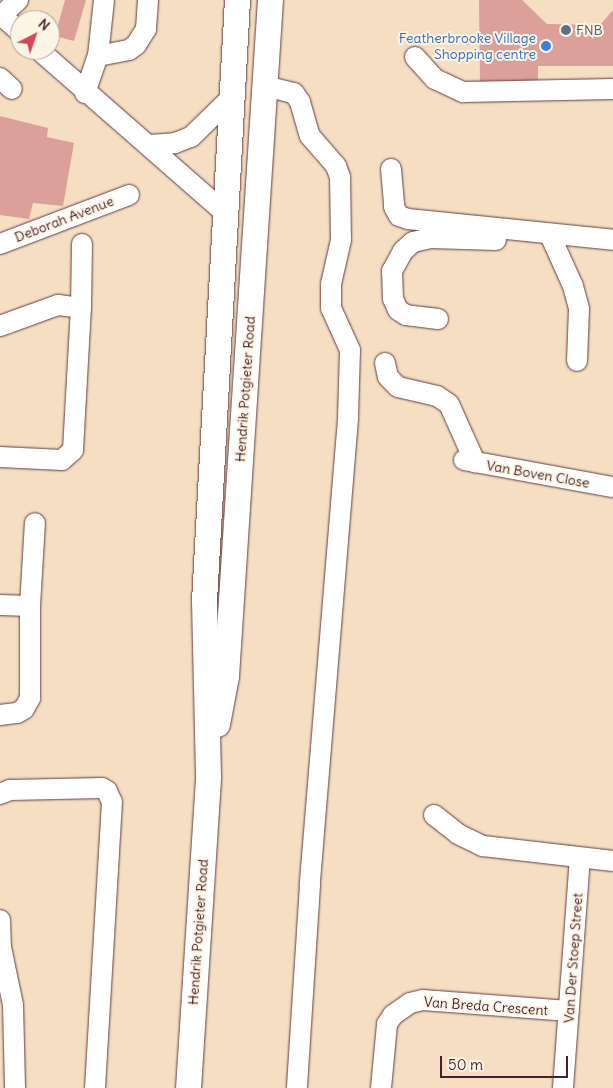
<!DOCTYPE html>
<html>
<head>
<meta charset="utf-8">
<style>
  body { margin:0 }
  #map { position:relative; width:613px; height:1088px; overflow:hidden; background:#f5dec2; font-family:Delius,sans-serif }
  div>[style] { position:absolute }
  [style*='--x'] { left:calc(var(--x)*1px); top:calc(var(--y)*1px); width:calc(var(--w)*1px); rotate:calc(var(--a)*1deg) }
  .building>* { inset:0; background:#dba099 }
  .roads { filter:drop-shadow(0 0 1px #643c42) drop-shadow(0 0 1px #643c42) }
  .minor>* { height:20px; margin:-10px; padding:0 10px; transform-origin:10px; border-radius:10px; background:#fff }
  .major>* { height:25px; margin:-12.5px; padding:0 12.5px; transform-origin:12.5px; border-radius:12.5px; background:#fff }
  .dots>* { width:14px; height:14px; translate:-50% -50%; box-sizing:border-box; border:2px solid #fcf5e5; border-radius:50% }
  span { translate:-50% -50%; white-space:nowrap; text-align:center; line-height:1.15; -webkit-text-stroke:4px #fcf5e5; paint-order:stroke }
  .service-label { font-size:14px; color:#4e5e75 }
  .left { translate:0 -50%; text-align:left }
  .shop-label { font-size:14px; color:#366cbe }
  .right { translate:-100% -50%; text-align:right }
  .street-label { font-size:14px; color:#4a1f2b }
  .north { position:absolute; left:10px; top:10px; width:50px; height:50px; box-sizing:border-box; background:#fcf5e5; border:1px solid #b59f9b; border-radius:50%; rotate:41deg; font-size:14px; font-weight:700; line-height:20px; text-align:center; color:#4a1f2b }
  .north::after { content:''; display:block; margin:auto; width:18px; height:22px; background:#d1495b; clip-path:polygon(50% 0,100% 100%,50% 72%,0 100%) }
  .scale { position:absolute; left:440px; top:1056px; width:128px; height:22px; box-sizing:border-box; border:2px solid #4a1f2b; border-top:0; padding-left:6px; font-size:15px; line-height:18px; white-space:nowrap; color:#4a1f2b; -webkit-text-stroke:4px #fcf5e5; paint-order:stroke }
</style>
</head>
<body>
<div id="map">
  <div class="building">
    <div style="clip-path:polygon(65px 0,86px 0,74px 41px,55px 36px)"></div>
    <div style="clip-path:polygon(479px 0,522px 0,547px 24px,600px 25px,613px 10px,613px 66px,538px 66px,538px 83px,480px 84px)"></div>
    <div style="clip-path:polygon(0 116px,48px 128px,47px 137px,74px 143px,63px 206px,33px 203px,29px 219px,0 215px)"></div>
  </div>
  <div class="roads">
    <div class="minor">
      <div style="--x:0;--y:14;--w:27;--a:42"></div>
      <div style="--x:2;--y:15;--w:22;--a:-43"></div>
      <div style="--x:39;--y:50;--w:247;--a:41.2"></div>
      <div style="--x:98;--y:56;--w:32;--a:-11"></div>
      <div style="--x:129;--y:50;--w:9;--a:-36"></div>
      <div style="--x:136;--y:45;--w:19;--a:-58"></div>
      <div style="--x:146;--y:29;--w:29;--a:-86"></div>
      <div style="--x:415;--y:57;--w:30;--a:48"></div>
      <div style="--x:435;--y:79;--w:31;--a:25"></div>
      <div style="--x:463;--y:92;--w:150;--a:-1.1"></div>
      <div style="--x:0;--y:78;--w:16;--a:43"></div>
      <div style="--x:265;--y:86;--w:30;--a:14"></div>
      <div style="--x:294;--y:93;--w:11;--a:56"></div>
      <div style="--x:300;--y:102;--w:35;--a:74"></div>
      <div style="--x:310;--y:136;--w:40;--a:49"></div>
      <div style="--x:336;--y:166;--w:12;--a:70"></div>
      <div style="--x:340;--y:177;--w:63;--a:89.1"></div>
      <div style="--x:341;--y:240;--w:45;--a:102.8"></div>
      <div style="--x:331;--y:284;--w:24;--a:90"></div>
      <div style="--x:331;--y:308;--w:46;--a:65.7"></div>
      <div style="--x:350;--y:350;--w:69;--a:91.7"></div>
      <div style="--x:348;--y:419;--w:468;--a:94.7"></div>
      <div style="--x:310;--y:885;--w:203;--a:93.7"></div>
      <div style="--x:85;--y:93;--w:39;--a:-71"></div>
      <div style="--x:98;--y:56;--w:56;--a:-83.9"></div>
      <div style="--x:149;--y:145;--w:26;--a:-4"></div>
      <div style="--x:175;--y:143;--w:17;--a:-21"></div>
      <div style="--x:191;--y:137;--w:57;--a:-44.3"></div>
      <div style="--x:391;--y:169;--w:38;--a:85"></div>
      <div style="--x:394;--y:207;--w:10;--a:61"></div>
      <div style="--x:399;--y:216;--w:9;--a:18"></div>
      <div style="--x:408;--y:219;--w:206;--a:5.8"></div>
      <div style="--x:550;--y:235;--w:56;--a:65.7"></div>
      <div style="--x:573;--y:286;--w:24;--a:75"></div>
      <div style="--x:579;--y:309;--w:52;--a:92.2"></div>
      <div style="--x:0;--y:244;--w:138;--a:-20.8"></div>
      <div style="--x:438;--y:319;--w:32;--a:-173"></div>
      <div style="--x:406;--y:315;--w:9;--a:-148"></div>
      <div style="--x:398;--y:310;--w:12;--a:-114"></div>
      <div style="--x:393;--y:299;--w:28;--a:-92"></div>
      <div style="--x:392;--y:271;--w:23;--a:-61"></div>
      <div style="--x:403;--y:251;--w:13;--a:-42"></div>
      <div style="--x:413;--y:242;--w:18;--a:-13"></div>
      <div style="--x:431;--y:238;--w:65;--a:1.8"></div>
      <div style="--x:0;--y:326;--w:62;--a:-19.9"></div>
      <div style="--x:58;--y:305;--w:23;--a:7"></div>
      <div style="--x:81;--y:308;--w:64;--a:-89.1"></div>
      <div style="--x:385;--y:363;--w:14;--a:78"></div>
      <div style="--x:388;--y:377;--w:14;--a:45"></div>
      <div style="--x:398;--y:387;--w:40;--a:13"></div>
      <div style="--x:437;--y:396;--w:14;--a:34"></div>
      <div style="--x:449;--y:404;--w:64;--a:65.9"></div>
      <div style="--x:0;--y:457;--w:62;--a:2.8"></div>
      <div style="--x:62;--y:460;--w:15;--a:-42"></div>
      <div style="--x:73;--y:450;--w:142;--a:-86.8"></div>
      <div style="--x:464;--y:460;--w:151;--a:10.3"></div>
      <div style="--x:0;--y:605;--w:30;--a:2"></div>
      <div style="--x:0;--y:715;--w:17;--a:-7"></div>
      <div style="--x:17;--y:713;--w:8;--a:-30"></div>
      <div style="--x:24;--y:709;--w:13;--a:-61"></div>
      <div style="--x:30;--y:698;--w:92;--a:-90"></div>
      <div style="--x:30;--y:606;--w:83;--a:-86.6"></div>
      <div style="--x:0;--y:794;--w:11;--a:-22"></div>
      <div style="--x:10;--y:790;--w:92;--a:-1.2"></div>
      <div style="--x:102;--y:788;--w:6;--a:31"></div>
      <div style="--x:107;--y:791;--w:12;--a:66"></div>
      <div style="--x:112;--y:802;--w:287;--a:93.4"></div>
      <div style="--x:434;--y:815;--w:31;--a:38"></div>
      <div style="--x:458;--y:834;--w:28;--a:26"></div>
      <div style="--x:483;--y:846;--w:131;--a:6.6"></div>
      <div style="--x:0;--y:920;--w:27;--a:88"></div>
      <div style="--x:1;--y:947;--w:59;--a:78.3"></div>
      <div style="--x:13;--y:1005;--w:83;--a:88.6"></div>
      <div style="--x:381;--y:1088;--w:64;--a:-84.6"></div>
      <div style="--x:387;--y:1024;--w:11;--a:-56"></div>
      <div style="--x:393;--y:1015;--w:21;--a:-35"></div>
      <div style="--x:410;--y:1003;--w:13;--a:-13"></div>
      <div style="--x:423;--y:1000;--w:146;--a:4.3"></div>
      <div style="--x:563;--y:1088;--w:230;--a:-85.8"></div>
    </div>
    <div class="major">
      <div style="--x:217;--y:724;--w:49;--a:-79.4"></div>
      <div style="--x:226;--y:676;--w:677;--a:-86.28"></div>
      <div style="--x:188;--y:1088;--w:313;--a:-86.3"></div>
      <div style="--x:208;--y:776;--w:175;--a:-91.3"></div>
      <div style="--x:204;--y:601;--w:602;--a:-86.86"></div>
    </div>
  </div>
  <div class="dots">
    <div style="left:566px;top:30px;background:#5c6f8a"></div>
    <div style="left:546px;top:46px;background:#3f7fe0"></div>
  </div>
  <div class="service-label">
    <span class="left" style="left:576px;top:30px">FNB</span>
  </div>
  <div class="shop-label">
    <span class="right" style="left:536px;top:46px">Featherbrooke Village<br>Shopping centre</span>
  </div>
  <div class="street-label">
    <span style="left:64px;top:219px;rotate:-21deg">Deborah Avenue</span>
    <span style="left:245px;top:389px;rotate:-86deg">Hendrik Potgieter Road</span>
    <span style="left:538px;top:474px;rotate:10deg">Van Boven Close</span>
    <span style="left:198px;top:932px;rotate:-86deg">Hendrik Potgieter Road</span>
    <span style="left:573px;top:958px;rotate:-86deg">Van Der Stoep Street</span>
    <span style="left:486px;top:1006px;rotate:4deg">Van Breda Crescent</span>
  </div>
  <div class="north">N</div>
  <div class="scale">50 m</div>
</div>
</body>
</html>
